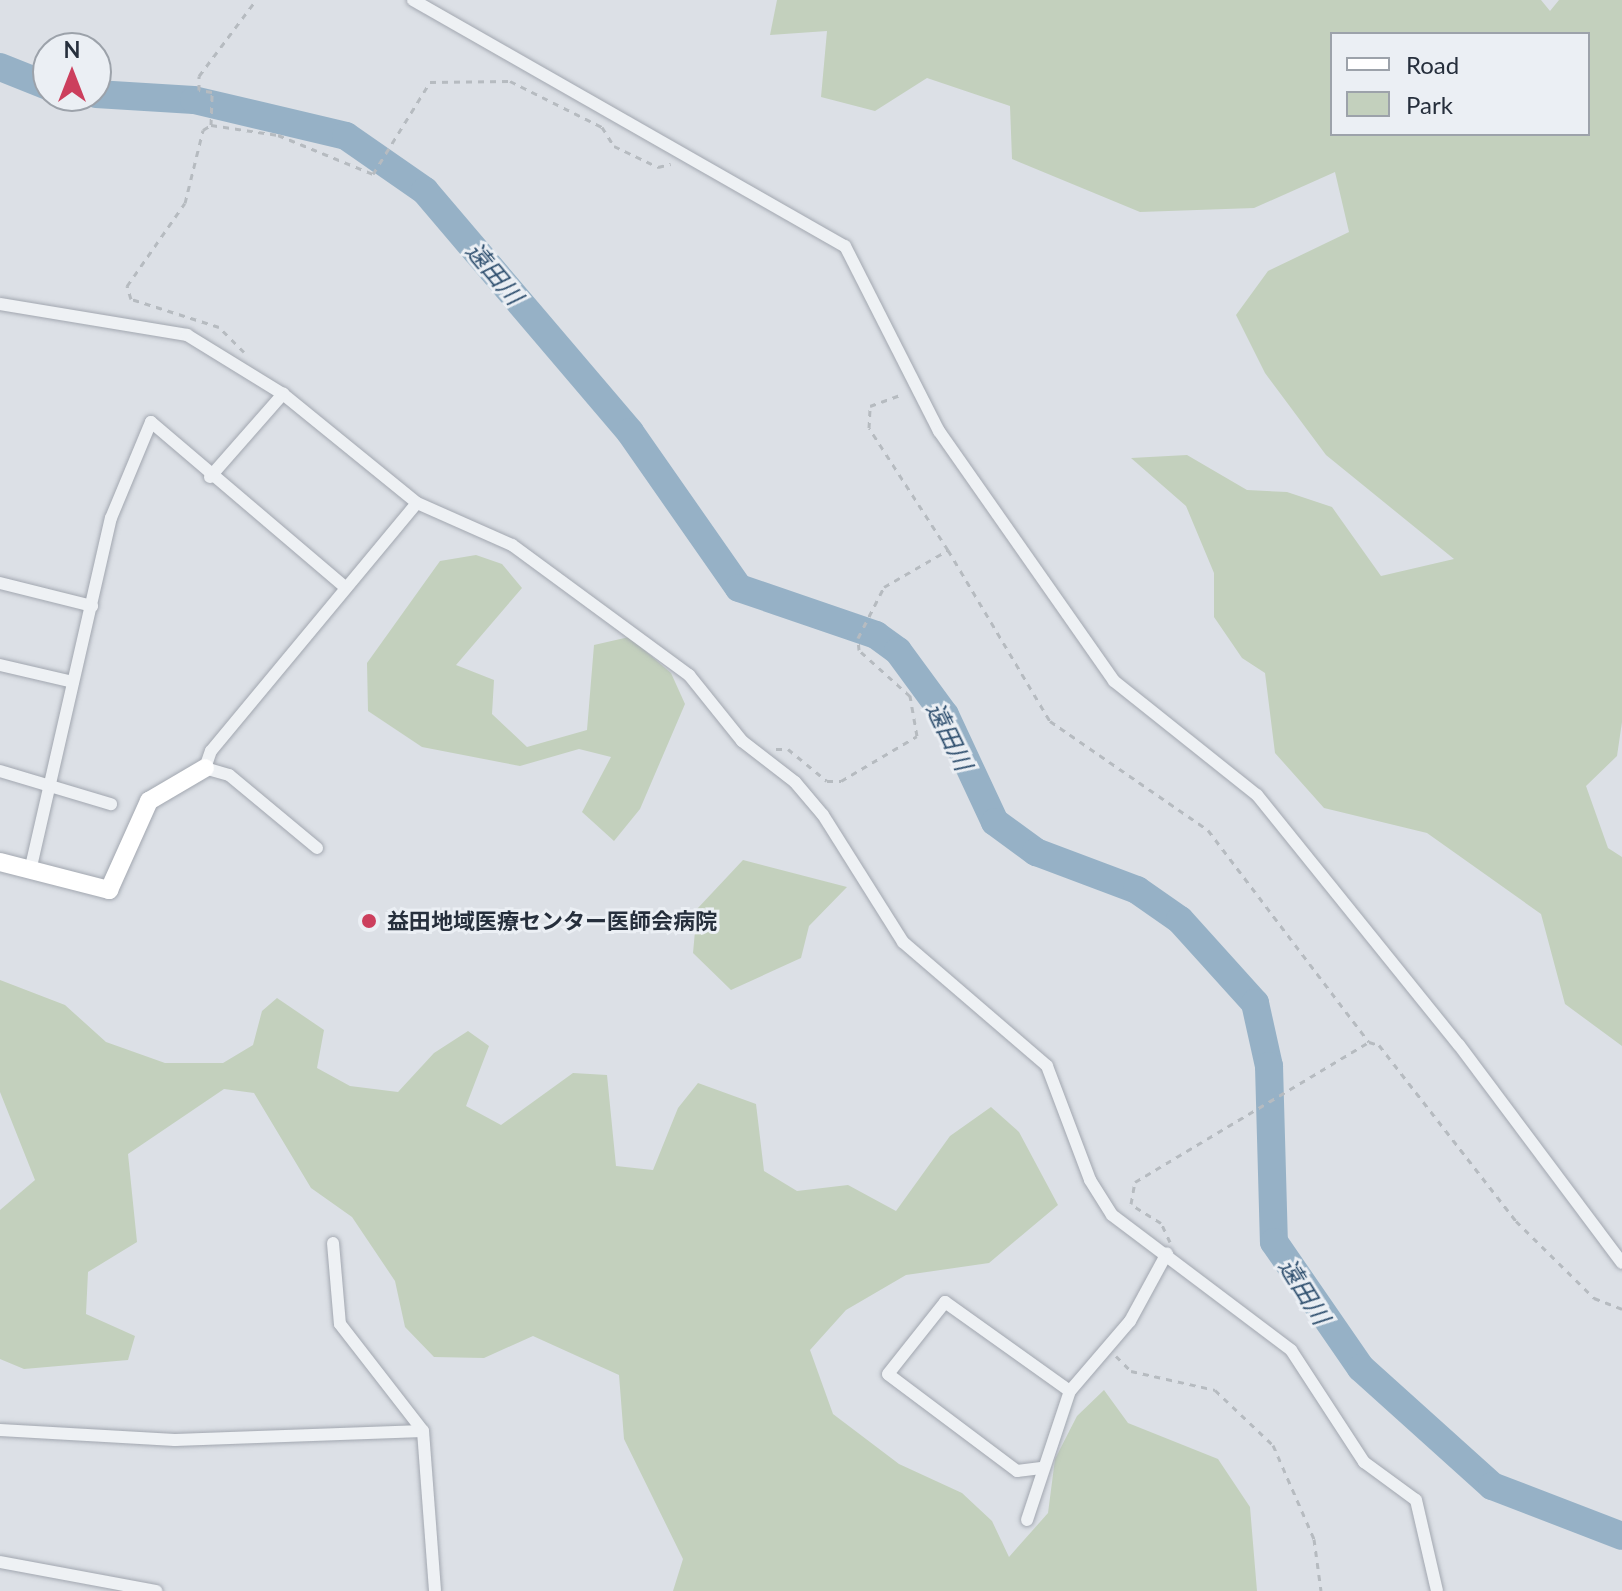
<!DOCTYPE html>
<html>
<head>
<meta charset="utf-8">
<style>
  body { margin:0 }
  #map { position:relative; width:1622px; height:1591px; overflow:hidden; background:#dce0e6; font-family:Lato,"Noto Sans JP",sans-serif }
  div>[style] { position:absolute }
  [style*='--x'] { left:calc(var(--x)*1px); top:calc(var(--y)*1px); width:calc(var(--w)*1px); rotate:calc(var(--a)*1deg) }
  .green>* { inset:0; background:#c3d0bd }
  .river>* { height:28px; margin:-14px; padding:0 14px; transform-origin:14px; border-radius:14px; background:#96b1c6 }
  .path>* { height:3px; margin-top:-1.5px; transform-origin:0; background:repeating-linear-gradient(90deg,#b6bbc0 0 6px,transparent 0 12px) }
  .roads { filter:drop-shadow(0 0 2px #a2a7b0) drop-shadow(0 0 2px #a2a7b0) }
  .street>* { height:12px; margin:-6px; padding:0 6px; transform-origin:6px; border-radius:6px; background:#eef1f4 }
  .secondary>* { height:18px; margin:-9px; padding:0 9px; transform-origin:9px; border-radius:9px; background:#fff }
  .dots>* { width:22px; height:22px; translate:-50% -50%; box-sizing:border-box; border:4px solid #ebeff4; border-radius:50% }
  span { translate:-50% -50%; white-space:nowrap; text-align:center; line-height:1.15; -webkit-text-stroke:6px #ebeff4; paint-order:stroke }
  .poi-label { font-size:22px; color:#262f3c; font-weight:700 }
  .left { translate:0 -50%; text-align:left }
  .water-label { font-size:24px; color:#30506f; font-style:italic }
  .legend { position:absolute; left:1330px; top:32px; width:260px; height:104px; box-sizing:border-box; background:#ebeff4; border:2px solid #9ca2aa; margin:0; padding:10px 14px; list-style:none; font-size:24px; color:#262f3c }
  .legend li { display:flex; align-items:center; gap:16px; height:40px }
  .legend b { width:40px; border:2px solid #9ca2aa }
  .north { position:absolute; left:32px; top:32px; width:80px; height:80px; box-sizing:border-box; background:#ebeff4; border:2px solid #9ca2aa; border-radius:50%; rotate:0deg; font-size:22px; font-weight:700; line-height:32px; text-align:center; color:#262f3c }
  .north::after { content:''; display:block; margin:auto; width:28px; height:36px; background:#cc3f5d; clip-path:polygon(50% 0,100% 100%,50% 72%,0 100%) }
</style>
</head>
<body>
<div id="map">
  <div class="green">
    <div style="clip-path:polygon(evenodd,777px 0,1541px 0,1550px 11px,1559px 0,1622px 0,1622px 722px,1617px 756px,1586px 786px,1608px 848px,1622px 857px,1622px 1046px,1565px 1004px,1541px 914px,1427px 833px,1324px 808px,1275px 753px,1265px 673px,1242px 658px,1214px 617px,1214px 573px,1186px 506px,1131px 458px,1187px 455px,1247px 490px,1287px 492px,1332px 507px,1381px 576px,1454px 559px,1326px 455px,1265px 373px,1236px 315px,1268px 271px,1349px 232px,1335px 172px,1254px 208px,1140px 212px,1012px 159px,1010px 106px,927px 78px,875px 111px,821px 97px,827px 31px,770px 35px,777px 0,1588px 34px,1588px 134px,1332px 134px,1332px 34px,1588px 34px)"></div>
    <div style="clip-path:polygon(476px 555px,502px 564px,522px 588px,456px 665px,494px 680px,492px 714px,527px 747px,587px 730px,594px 645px,629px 637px,671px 673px,685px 704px,640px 809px,614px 841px,582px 812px,611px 757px,579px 749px,520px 766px,422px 747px,368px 711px,367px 663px,440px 561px)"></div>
    <div style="clip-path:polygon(743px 860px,847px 887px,809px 926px,801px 958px,731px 990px,693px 953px,697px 909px)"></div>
    <div style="clip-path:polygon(0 980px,65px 1005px,106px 1042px,165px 1063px,223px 1063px,253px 1045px,262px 1011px,277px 998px,324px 1030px,317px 1068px,350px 1086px,398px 1092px,434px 1053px,468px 1031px,489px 1046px,466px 1106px,501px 1125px,573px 1073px,607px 1075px,616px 1166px,653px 1170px,678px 1108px,698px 1083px,756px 1104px,764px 1171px,797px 1191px,848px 1185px,896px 1211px,950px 1136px,991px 1107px,1019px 1132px,1058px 1205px,989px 1263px,906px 1275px,846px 1310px,810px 1350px,833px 1414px,899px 1464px,962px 1493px,992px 1521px,1009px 1557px,1048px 1513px,1055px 1459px,1077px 1416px,1104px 1390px,1128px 1423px,1218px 1459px,1250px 1507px,1257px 1591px,673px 1591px,683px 1559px,624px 1439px,619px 1375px,533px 1336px,484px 1358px,434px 1357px,405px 1327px,395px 1281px,352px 1217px,311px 1188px,254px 1093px,224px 1089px,128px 1154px,137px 1242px,88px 1272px,86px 1314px,135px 1336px,128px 1360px,24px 1369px,0 1359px,0 1210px,35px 1180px,0 1092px)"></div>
  </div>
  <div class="river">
    <div style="--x:0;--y:67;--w:52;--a:21.6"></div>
    <div style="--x:96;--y:94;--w:98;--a:3.5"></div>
    <div style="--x:194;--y:100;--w:156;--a:13.3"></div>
    <div style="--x:346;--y:136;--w:96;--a:34.8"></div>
    <div style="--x:425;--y:191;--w:316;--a:49.6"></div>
    <div style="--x:630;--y:432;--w:190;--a:55.1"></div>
    <div style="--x:739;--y:588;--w:145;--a:18.9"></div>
    <div style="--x:876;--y:635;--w:27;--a:36"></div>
    <div style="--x:898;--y:651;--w:79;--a:53.7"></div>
    <div style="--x:945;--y:715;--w:118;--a:65"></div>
    <div style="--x:995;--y:822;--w:51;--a:36.2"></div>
    <div style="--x:1036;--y:852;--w:108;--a:20.6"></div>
    <div style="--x:1137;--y:890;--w:52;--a:34.9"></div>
    <div style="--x:1180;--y:920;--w:112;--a:47.9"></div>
    <div style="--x:1255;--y:1003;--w:65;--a:77.5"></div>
    <div style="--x:1269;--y:1066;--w:176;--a:88.4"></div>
    <div style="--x:1274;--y:1242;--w:153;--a:55.4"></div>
    <div style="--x:1361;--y:1368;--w:176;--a:42"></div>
    <div style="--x:1492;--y:1486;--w:139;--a:21"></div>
  </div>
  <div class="path">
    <div style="--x:211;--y:125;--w:33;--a:-88"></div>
    <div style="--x:212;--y:92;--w:13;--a:-171"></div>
    <div style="--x:199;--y:90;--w:14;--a:-90"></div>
    <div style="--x:199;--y:76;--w:95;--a:-53.1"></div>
    <div style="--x:244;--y:352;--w:35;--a:-135"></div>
    <div style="--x:219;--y:327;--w:92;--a:-162.3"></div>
    <div style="--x:131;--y:299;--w:14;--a:-107"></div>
    <div style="--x:127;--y:286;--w:101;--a:-55.1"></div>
    <div style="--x:185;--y:203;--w:75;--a:-76.1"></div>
    <div style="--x:203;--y:130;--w:9;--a:-32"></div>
    <div style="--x:211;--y:125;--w:68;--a:8.5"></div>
    <div style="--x:278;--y:135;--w:103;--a:22.3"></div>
    <div style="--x:373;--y:174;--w:108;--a:-58.2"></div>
    <div style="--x:430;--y:82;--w:80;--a:-0.7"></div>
    <div style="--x:510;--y:81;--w:103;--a:26.6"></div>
    <div style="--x:602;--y:127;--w:22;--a:58"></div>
    <div style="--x:614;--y:146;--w:49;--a:25.5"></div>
    <div style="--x:658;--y:167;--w:13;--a:-13"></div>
    <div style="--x:948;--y:550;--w:199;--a:59.2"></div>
    <div style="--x:1050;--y:721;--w:192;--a:34.6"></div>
    <div style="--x:1208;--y:830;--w:266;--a:52.8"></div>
    <div style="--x:776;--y:749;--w:12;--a:0"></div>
    <div style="--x:788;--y:749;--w:50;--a:39.4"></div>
    <div style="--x:827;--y:781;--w:14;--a:0"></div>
    <div style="--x:841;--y:781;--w:88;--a:-30.6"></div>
    <div style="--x:917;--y:736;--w:41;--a:-99.9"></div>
    <div style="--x:910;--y:696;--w:69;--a:-138"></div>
    <div style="--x:859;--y:650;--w:12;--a:-95"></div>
    <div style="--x:858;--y:638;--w:57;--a:-63"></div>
    <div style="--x:884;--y:587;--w:74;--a:-30"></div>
    <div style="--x:948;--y:550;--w:145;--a:-122.9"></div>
    <div style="--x:869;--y:428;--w:22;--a:-87"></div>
    <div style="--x:870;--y:406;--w:35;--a:-20"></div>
    <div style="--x:1170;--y:1242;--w:21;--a:-115"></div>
    <div style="--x:1161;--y:1223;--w:36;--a:-148"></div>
    <div style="--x:1131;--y:1204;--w:22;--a:-80"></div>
    <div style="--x:1135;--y:1182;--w:273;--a:-30.9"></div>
    <div style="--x:1369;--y:1042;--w:10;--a:17"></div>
    <div style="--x:1379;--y:1045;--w:223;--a:52.1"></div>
    <div style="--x:1516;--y:1221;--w:110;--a:44.6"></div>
    <div style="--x:1594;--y:1298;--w:30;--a:21"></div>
    <div style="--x:1116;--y:1356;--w:21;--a:45"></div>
    <div style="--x:1131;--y:1371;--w:86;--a:12.7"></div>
    <div style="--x:1215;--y:1390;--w:80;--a:43.5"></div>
    <div style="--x:1273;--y:1445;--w:103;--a:66.4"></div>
    <div style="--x:1314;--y:1539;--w:52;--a:82.3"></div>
  </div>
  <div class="roads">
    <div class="street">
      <div style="--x:413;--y:0;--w:497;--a:29.7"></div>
      <div style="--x:845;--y:246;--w:208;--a:63.1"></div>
      <div style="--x:939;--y:431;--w:305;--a:55"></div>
      <div style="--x:1114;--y:681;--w:183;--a:38.6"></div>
      <div style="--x:1257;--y:795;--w:321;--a:51.1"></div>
      <div style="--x:1459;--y:1045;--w:272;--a:53.2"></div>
      <div style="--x:0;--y:304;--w:190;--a:9.4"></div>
      <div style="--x:187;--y:335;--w:113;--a:31.6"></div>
      <div style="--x:283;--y:394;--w:173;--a:39.1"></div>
      <div style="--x:417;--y:503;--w:104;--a:23.9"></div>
      <div style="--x:512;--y:545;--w:220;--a:36.3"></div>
      <div style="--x:689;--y:675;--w:85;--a:51.2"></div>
      <div style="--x:742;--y:741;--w:67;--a:37.7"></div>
      <div style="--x:795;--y:782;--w:43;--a:49.7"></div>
      <div style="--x:823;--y:815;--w:150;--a:57.8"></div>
      <div style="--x:903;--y:942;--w:190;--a:40.7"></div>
      <div style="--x:1047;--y:1066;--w:122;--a:69.3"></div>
      <div style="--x:1090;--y:1180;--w:41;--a:57.8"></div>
      <div style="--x:1112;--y:1215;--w:224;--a:37"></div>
      <div style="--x:1291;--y:1350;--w:134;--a:56.9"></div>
      <div style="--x:1364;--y:1462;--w:64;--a:36.2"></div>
      <div style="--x:1416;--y:1500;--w:93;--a:77"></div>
      <div style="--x:210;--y:477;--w:111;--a:-48.7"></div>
      <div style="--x:0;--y:583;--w:95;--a:14"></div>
      <div style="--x:0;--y:665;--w:75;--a:13.1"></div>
      <div style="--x:0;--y:771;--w:116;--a:16.6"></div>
      <div style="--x:317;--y:848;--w:114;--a:-140.3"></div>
      <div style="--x:229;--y:775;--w:25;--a:-164"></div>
      <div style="--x:205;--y:768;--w:18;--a:-71"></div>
      <div style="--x:211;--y:751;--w:322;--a:-50.3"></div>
      <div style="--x:30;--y:871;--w:362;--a:-77.1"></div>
      <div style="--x:111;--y:518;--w:104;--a:-67.4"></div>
      <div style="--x:151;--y:422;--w:256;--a:40.4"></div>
      <div style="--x:333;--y:1243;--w:81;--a:85.1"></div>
      <div style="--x:340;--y:1324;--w:135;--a:52.2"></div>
      <div style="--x:423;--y:1431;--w:160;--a:85.7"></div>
      <div style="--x:0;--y:1430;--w:175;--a:3.3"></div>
      <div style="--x:175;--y:1440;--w:248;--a:-2.1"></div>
      <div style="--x:1041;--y:1468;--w:24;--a:173"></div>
      <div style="--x:1017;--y:1471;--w:161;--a:-143.1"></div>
      <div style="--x:888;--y:1374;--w:92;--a:-51.6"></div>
      <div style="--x:945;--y:1302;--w:153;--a:35.5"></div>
      <div style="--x:1027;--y:1520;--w:136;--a:-71.6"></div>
      <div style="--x:1070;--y:1391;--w:92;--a:-49.4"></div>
      <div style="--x:1130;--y:1321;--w:77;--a:-61.4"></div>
      <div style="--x:0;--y:1562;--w:159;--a:10.5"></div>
    </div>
    <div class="secondary">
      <div style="--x:0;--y:862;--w:113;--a:14.4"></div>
      <div style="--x:109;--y:890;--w:98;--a:-65.8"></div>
      <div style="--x:149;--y:801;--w:65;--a:-30.5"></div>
    </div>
  </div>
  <div class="dots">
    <div style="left:369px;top:921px;background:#cc3f5d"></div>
  </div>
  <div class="poi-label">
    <span class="left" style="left:387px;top:921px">益田地域医療センター医師会病院</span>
  </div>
  <div class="water-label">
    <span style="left:495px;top:273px;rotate:50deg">遠田川</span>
    <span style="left:950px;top:736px;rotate:64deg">遠田川</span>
    <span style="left:1305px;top:1291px;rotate:58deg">遠田川</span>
  </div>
  <ul class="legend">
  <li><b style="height:10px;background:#fff"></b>Road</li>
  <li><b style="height:22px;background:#c3d0bd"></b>Park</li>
  </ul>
  <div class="north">N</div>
</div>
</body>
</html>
